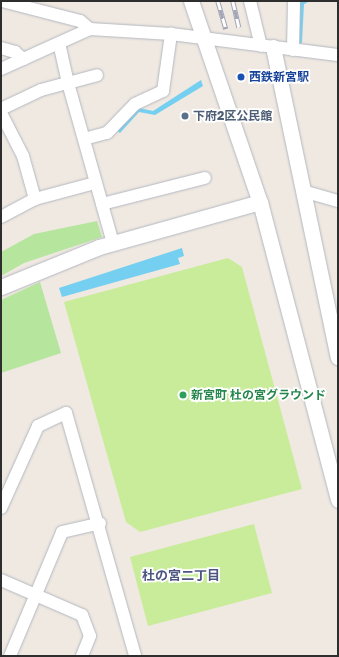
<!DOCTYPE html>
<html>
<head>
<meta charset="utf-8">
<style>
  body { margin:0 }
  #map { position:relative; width:339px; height:657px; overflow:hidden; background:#efe9e1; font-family:"Golos Text","Noto Sans JP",sans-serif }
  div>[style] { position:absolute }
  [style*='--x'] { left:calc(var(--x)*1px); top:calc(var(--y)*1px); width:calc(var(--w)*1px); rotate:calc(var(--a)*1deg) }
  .green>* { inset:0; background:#b6e59e }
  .pitch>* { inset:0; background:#c9ec9a }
  .water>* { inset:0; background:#75cff0 }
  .stream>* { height:3.5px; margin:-1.75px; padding:0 1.75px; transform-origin:1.75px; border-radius:1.75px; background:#75cff0 }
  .roads { filter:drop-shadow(0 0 1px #b4b7c1) drop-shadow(0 0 1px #b4b7c1) }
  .minor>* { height:12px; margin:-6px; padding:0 6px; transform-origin:6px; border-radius:6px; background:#fff }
  .tertiary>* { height:15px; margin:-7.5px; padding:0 7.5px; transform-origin:7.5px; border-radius:7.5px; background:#fff }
  .rail>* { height:4.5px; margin-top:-2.25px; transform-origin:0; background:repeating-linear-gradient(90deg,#fff 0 9px,#a3a6b8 0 18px); box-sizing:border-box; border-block:1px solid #a3a6b8 }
  .dots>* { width:11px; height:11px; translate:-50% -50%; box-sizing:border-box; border:2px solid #fff; border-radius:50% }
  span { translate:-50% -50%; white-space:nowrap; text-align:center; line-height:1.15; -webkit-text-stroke:3.5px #fff; paint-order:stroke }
  .transit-label { font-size:12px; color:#164399; font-weight:700 }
  .left { translate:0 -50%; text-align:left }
  .service-label { font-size:12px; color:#4e5e75; font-weight:700 }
  .leisure-label { font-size:12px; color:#27864d; font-weight:700 }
  .neighbourhood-label { font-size:13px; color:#4d5680; font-weight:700 }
  .frame { position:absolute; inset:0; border:2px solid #2e2e2e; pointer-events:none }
</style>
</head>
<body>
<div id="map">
  <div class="green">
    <div style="clip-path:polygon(97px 221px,102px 237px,24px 263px,1px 276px,1px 252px,34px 234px)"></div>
    <div style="clip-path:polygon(40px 282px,61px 353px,1px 373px,1px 300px)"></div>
  </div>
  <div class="pitch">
    <div style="clip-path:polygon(228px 258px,242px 267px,302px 489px,140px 532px,126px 522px,64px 302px)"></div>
    <div style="clip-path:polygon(254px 524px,272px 593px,148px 626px,130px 557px)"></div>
  </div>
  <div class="water">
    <div style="clip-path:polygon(201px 80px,203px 86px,155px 115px,139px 112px,120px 133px,116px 130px,139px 108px,153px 111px)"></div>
    <div style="clip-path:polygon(182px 248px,184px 256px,178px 258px,180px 264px,62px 297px,59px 288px)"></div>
  </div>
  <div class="stream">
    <div style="--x:300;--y:42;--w:39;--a:-87"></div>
    <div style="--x:302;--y:3;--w:4;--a:-27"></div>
  </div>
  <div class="roads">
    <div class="minor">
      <div style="--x:2;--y:1;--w:81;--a:14.4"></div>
      <div style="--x:80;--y:21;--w:13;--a:39"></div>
      <div style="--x:250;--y:1;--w:46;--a:76.3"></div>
      <div style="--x:59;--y:43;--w:41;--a:77.3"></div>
      <div style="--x:68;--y:83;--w:30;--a:-15"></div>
      <div style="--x:1;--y:48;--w:15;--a:16"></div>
      <div style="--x:15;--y:52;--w:11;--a:41"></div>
      <div style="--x:293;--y:50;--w:49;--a:-88.8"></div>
      <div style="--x:1;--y:69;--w:98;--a:-24.2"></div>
      <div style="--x:90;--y:29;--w:81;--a:3.5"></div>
      <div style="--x:171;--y:34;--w:168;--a:7.2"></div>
      <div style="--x:1;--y:109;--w:44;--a:-25.4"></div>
      <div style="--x:41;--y:90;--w:28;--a:-15"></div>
      <div style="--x:68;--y:83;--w:166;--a:74.3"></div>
      <div style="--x:1;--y:113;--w:48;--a:62.9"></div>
      <div style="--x:23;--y:156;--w:45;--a:74.4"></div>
      <div style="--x:84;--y:139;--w:24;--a:-15"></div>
      <div style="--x:107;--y:133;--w:40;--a:-46"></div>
      <div style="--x:135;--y:104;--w:31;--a:-25"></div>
      <div style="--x:163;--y:91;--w:58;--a:-82"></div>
      <div style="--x:303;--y:191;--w:36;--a:16"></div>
      <div style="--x:102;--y:204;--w:106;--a:-14.2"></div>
      <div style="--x:1;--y:217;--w:38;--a:-28"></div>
      <div style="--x:35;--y:199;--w:62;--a:-14.9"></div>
      <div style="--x:1;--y:508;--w:90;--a:-65.7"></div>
      <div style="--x:38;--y:426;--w:31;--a:-25"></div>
      <div style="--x:66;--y:413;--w:253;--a:74.1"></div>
      <div style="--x:1;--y:580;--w:88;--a:23.4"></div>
      <div style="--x:82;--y:615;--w:22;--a:69"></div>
      <div style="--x:90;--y:636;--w:22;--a:112"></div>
      <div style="--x:10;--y:656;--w:134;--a:-67.2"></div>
      <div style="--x:62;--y:532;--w:39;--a:-13"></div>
    </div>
    <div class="tertiary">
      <div style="--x:191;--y:1;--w:213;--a:71.1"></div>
      <div style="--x:260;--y:202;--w:308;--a:75.3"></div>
      <div style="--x:273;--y:47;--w:317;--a:78.2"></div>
      <div style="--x:1;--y:287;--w:106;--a:-22.2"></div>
      <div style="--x:99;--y:247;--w:167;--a:-15.6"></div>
    </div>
  </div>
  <div class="rail">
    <div style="--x:218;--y:1;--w:29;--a:74"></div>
    <div style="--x:233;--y:1;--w:27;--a:77"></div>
  </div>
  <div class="dots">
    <div style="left:241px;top:77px;background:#1a4fb4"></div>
    <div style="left:185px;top:116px;background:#5c6f8a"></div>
    <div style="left:183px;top:395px;background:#2e9e5b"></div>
  </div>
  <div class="transit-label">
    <span class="left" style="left:249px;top:77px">西鉄新宮駅</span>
  </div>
  <div class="service-label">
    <span class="left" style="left:193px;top:116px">下府2区公民館</span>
  </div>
  <div class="leisure-label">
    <span class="left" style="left:191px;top:395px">新宮町 杜の宮グラウンド</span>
  </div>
  <div class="neighbourhood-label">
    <span style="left:181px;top:575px">杜の宮二丁目</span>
  </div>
  <div class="frame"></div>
</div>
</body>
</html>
